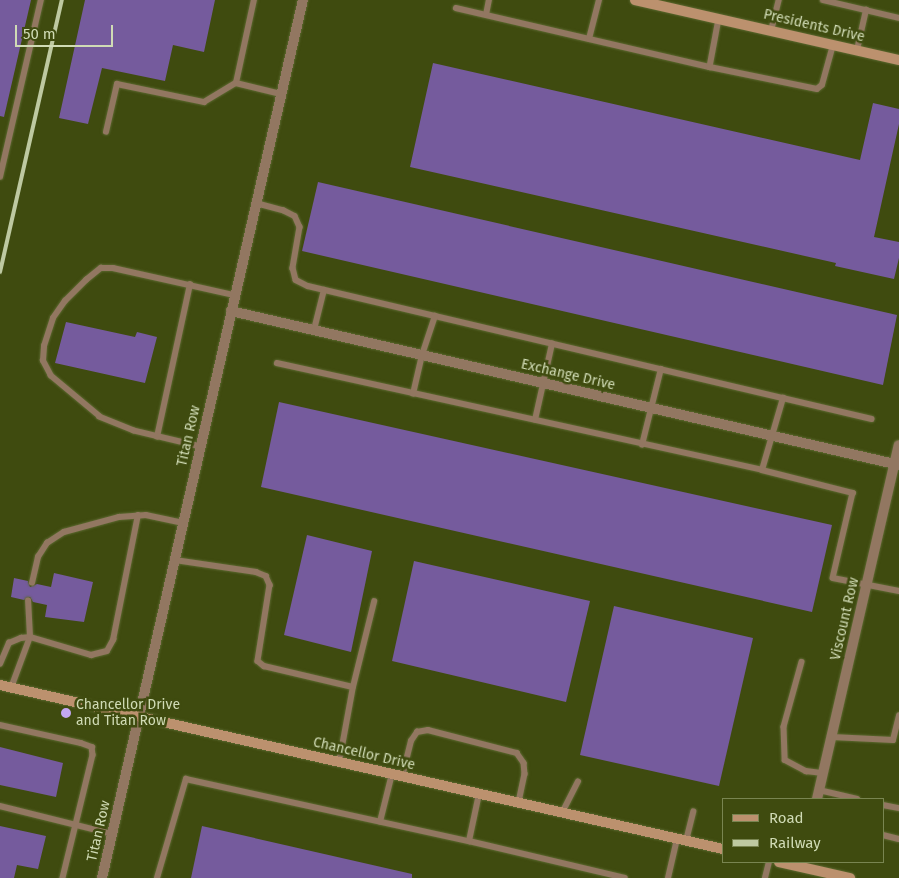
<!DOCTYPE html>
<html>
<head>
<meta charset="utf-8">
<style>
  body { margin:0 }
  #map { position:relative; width:899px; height:878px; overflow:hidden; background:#3f4b0f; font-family:"Fira Sans",sans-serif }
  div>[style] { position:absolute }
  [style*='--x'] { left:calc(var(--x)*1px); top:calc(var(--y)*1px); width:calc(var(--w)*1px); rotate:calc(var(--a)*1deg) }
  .building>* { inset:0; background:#755b9d }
  .roads { filter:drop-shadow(0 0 1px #5c6830) drop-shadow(0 0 1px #5c6830) }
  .lane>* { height:5.5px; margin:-2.75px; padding:0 2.75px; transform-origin:2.75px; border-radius:2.75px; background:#927761 }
  .street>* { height:10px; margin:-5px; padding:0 5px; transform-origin:5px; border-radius:5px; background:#927761 }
  .secondary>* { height:10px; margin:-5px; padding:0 5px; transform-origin:5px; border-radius:5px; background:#bc916e }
  .rail>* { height:4px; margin:-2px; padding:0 2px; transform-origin:2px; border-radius:2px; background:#bec9a1 }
  .dots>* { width:14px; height:14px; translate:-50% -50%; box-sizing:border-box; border:2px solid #3f4b0f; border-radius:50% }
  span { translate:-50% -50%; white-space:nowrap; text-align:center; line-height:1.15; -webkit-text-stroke:5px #3f4b0f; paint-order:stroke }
  .street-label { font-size:14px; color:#d0dbb5 }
  .poi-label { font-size:14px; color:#d0dbb5 }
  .left { translate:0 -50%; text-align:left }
  .legend { position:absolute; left:722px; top:798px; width:162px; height:65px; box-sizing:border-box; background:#3f4b0f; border:1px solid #798551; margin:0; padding:6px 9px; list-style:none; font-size:15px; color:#d0dbb5 }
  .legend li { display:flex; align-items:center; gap:10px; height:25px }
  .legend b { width:25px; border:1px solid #798551 }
  .scale { position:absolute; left:15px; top:25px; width:98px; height:22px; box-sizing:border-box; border:2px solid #d0dbb5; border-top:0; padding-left:6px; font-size:15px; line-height:18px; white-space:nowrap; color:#d0dbb5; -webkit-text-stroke:4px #3f4b0f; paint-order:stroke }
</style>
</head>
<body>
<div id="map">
  <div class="building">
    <div style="clip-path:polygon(0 0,31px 0,4px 117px,0 116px)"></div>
    <div style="clip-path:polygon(85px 0,215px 0,204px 52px,173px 45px,165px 81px,102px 68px,88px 124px,59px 118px)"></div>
    <div style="clip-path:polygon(433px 63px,860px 160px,873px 103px,899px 109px,899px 124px,874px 237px,899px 242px,899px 258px,894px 279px,835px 266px,836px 263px,410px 167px)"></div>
    <div style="clip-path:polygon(318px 182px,897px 315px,883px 385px,302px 251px)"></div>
    <div style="clip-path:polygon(66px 322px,135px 337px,137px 332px,157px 337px,145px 383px,55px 363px)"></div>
    <div style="clip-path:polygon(279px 402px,832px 525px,812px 612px,261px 487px)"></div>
    <div style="clip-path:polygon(307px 535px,372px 551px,351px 652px,284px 635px)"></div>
    <div style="clip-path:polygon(414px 561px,590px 601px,566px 702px,392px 661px)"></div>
    <div style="clip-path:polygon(54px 573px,93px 582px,84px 622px,45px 617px,47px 605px,33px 602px,30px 597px,24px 600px,11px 597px,14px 578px,28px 581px,30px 587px,37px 584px,51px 587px)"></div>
    <div style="clip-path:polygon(614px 606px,753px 638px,719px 786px,580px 755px)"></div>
    <div style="clip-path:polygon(0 747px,63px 763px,56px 797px,0 785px)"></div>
    <div style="clip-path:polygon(0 826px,46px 836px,38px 869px,17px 865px,14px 878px,0 878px)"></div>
    <div style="clip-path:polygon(202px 826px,412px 874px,412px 878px,191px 878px)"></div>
  </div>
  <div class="roads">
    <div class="lane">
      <div style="--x:823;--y:0;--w:78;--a:13.3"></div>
      <div style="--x:456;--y:8;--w:261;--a:13.1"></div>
      <div style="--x:486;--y:15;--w:15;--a:-79"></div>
      <div style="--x:719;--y:19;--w:49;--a:100.6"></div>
      <div style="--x:710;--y:67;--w:109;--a:11.6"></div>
      <div style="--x:817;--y:89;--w:6;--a:-39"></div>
      <div style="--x:822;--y:85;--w:41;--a:-74.6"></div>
      <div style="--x:771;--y:31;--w:32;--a:-76"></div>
      <div style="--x:589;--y:39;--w:40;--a:-75.6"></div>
      <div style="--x:857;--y:50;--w:41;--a:-77.3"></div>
      <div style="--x:236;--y:83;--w:85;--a:-77.8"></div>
      <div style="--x:106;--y:132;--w:49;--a:-77.1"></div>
      <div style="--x:117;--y:84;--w:89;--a:11.7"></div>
      <div style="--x:204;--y:102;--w:37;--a:-31"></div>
      <div style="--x:236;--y:83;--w:46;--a:13.7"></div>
      <div style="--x:0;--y:177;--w:182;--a:-77"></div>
      <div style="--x:256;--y:203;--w:28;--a:15"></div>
      <div style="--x:283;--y:210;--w:13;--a:27"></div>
      <div style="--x:295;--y:216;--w:12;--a:66"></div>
      <div style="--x:300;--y:227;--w:42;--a:99.7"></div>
      <div style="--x:293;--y:268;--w:12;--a:76"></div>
      <div style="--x:296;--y:280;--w:13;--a:27"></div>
      <div style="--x:308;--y:286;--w:579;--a:13.27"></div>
      <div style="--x:314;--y:330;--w:41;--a:-76"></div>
      <div style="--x:277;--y:363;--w:497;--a:12.4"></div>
      <div style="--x:762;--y:470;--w:94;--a:14.2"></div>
      <div style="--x:853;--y:493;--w:87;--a:103.2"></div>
      <div style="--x:833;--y:578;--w:67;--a:11.1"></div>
      <div style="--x:413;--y:394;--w:40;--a:-77"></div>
      <div style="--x:422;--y:355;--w:41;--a:-71.6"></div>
      <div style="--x:535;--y:420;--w:78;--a:-77.4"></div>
      <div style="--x:157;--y:437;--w:156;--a:-77.8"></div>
      <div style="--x:642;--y:445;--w:78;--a:-76"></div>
      <div style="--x:201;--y:447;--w:69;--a:-166.6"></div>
      <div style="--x:134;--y:431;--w:37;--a:-158"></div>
      <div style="--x:100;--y:417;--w:64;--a:-140.1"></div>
      <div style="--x:51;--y:376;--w:17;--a:-118"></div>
      <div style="--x:43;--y:361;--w:15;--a:-86"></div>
      <div style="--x:44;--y:346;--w:29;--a:-72"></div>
      <div style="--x:53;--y:318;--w:21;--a:-55"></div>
      <div style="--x:65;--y:301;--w:30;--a:-45"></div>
      <div style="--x:86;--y:280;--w:19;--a:-39"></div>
      <div style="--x:101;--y:268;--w:12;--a:0"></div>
      <div style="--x:113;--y:268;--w:124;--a:12.6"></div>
      <div style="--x:762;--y:470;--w:75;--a:-73.7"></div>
      <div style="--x:175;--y:560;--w:82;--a:8.4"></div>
      <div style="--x:256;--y:572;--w:11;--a:22"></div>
      <div style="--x:266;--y:576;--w:10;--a:66"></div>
      <div style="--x:270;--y:585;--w:77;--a:99"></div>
      <div style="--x:258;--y:661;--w:8;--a:40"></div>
      <div style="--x:264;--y:666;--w:91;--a:13.3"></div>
      <div style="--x:32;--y:583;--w:27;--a:-77"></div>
      <div style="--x:38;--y:557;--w:17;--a:-57"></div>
      <div style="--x:47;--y:543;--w:20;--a:-33"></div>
      <div style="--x:64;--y:532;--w:57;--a:-15.3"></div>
      <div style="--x:119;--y:517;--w:27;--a:-4"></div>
      <div style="--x:146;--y:515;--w:38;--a:12"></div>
      <div style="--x:802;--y:662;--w:67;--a:105.5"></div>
      <div style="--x:784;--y:727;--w:33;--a:88"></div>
      <div style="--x:785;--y:760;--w:24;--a:28"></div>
      <div style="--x:806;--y:771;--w:17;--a:7"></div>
      <div style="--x:0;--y:664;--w:23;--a:-67"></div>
      <div style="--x:9;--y:643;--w:13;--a:-23"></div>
      <div style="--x:21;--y:638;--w:9;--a:-6"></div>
      <div style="--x:30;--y:637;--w:64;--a:16.4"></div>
      <div style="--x:91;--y:655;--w:16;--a:-14"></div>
      <div style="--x:107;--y:651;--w:13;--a:-61"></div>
      <div style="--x:113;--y:640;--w:127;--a:-78.7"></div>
      <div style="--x:11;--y:688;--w:54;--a:-69.6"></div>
      <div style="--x:30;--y:637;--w:36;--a:-93"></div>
      <div style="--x:0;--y:725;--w:83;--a:12.5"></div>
      <div style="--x:81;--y:743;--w:12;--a:20"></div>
      <div style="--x:92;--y:747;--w:8;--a:83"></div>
      <div style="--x:93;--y:755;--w:127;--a:103.7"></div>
      <div style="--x:832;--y:737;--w:61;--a:2.8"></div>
      <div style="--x:893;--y:740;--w:25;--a:-76"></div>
      <div style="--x:339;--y:763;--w:77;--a:-79.6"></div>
      <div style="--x:353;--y:687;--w:88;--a:-76.1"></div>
      <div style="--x:402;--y:777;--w:37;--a:-76"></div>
      <div style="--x:411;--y:741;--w:11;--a:-56"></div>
      <div style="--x:417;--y:732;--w:11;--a:-10"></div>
      <div style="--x:428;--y:730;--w:92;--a:14.5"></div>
      <div style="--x:517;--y:753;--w:12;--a:55"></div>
      <div style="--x:524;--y:763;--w:11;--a:85"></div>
      <div style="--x:525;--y:774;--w:30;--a:102"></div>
      <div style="--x:819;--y:790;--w:39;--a:13"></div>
      <div style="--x:883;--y:805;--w:16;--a:11"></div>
      <div style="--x:0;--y:806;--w:115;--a:14"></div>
      <div style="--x:562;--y:813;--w:35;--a:-63"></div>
      <div style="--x:380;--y:822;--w:49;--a:-76"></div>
      <div style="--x:883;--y:835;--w:16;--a:14"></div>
      <div style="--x:469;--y:841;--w:160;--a:13.3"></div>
      <div style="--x:686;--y:841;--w:30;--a:-76"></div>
      <div style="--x:157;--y:878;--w:103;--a:-73.7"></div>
      <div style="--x:186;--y:779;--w:290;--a:12.4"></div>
      <div style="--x:469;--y:841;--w:48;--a:-78"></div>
      <div style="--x:668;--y:878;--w:40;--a:-77"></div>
      <div style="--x:765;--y:878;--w:16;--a:-76"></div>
    </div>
    <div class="street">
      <div style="--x:231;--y:311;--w:686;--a:12.98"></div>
      <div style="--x:817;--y:799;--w:363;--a:-77"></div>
      <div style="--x:102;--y:878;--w:901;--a:-77.11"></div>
    </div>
    <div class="secondary">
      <div style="--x:635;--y:0;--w:271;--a:12.8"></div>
      <div style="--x:0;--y:685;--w:741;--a:12.78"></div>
      <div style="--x:779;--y:862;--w:73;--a:12.7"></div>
    </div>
  </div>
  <div class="rail">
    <div style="--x:0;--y:272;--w:279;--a:-77.2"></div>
  </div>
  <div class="dots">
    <div style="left:66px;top:713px;background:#c3a7f2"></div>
  </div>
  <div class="street-label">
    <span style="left:814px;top:26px;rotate:13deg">Presidents Drive</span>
    <span style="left:568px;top:375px;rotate:13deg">Exchange Drive</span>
    <span style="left:189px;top:436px;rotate:-77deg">Titan Row</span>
    <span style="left:845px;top:619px;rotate:-77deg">Viscount Row</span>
    <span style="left:364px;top:754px;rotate:13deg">Chancellor Drive</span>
    <span style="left:99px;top:831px;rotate:-77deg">Titan Row</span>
  </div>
  <div class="poi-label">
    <span class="left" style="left:76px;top:713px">Chancellor Drive<br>and Titan Row</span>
  </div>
  <ul class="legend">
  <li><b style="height:6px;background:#bc916e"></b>Road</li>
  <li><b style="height:6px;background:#bec9a1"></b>Railway</li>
  </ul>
  <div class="scale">50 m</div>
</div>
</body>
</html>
